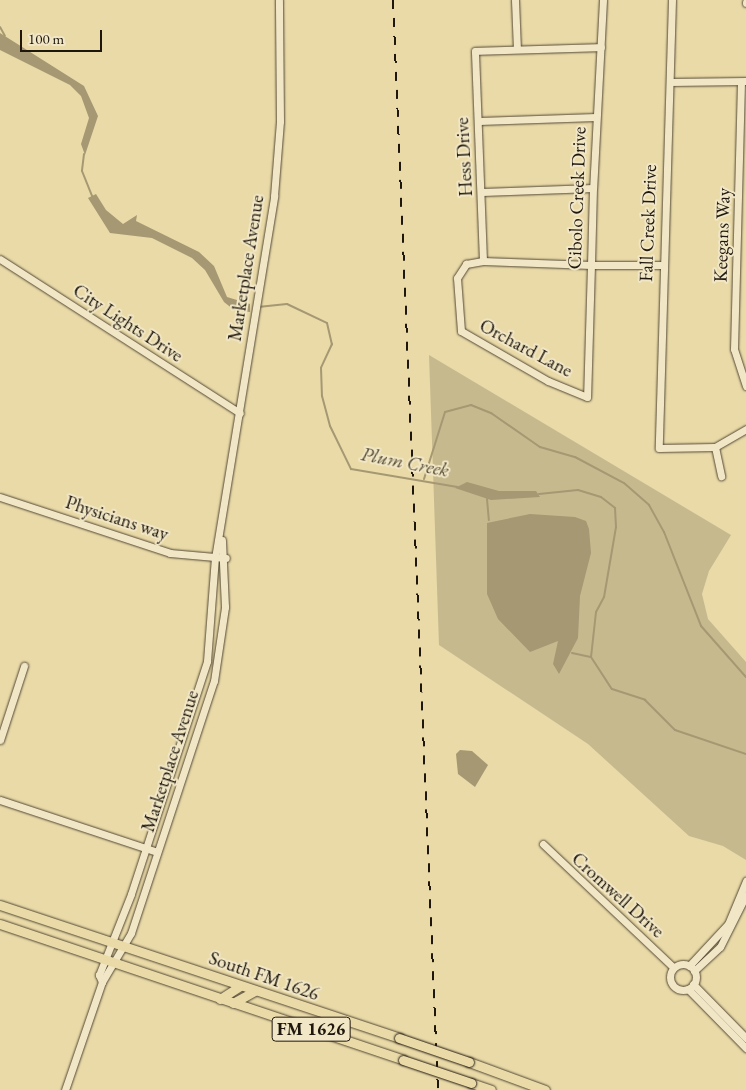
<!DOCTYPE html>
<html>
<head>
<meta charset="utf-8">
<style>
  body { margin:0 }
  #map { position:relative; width:746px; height:1090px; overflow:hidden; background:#eadaa8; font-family:"EB Garamond",serif }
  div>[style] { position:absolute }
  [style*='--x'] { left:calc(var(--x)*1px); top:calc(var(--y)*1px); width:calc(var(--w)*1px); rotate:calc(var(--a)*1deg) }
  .green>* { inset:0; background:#c7b98e }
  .water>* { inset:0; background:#a59873 }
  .stream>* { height:2px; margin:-1px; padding:0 1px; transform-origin:1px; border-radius:1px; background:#a59873 }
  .roads { filter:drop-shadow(0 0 1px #524834) drop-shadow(0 0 1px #524834) }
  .minor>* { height:7px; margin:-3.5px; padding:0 3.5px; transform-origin:3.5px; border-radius:3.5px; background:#f1e7c6 }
  .minor>.ring { margin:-3.5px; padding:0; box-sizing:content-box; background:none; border:7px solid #f1e7c6; border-radius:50% }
  .major>* { height:9px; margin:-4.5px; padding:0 4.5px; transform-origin:4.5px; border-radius:4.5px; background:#eadaa8 }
  .rail>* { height:2px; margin-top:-1px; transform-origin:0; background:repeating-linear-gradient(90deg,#1f170d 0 9px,transparent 0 18px) }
  .bridges { filter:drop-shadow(0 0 1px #1f170d) drop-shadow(0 0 1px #1f170d) }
  .major-bridge>* { height:9px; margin:-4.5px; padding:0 4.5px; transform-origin:4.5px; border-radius:4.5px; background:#eadaa8 }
  span { translate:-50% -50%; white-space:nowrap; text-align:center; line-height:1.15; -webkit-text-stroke:4px #f1e7c6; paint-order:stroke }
  .shield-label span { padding:1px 4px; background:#f1e7c6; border:1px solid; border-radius:4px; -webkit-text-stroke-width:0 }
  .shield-label { font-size:18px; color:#1f170d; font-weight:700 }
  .street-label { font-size:19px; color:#1f170d }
  .water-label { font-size:20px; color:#554b36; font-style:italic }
  .scale { position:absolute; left:20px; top:30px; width:82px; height:22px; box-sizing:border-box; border:2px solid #1f170d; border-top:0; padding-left:6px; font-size:15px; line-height:18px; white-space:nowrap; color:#1f170d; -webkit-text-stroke:4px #f1e7c6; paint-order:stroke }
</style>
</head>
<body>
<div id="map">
  <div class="green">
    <div style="clip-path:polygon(429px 355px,731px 535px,709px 571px,702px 594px,708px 619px,746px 662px,746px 860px,723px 846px,689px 836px,588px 744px,439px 645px)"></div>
  </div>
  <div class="water">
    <div style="clip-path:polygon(0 33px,84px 86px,98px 116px,85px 155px,81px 144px,89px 118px,81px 96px,70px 85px,0 50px)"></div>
    <div style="clip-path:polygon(96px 194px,106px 210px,123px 224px,137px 215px,136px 221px,199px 252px,214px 266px,227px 297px,250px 304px,250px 312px,234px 310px,224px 302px,205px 270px,192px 258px,152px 238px,110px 233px,88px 198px)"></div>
    <div style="clip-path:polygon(467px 482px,499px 491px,536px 491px,540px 497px,491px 500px,455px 488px)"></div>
    <div style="clip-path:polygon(530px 514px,575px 517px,586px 521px,589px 529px,591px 553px,580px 596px,578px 638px,559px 674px,553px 664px,558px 641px,530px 652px,498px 619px,487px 594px,487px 523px)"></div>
    <div style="clip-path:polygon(460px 750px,472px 751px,488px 765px,475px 787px,458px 774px,456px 754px)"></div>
  </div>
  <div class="stream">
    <div style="--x:0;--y:27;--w:10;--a:61"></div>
    <div style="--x:84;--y:154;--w:17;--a:97"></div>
    <div style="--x:82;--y:171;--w:27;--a:68"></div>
    <div style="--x:258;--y:307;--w:29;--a:-6"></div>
    <div style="--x:287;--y:304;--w:44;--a:25.4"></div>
    <div style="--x:327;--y:323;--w:22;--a:77"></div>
    <div style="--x:332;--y:344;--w:26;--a:115"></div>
    <div style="--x:321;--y:368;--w:28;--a:88"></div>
    <div style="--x:322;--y:396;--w:31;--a:75"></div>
    <div style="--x:330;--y:426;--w:48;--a:64"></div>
    <div style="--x:351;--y:469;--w:108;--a:9.6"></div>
    <div style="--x:424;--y:479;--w:70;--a:-72.6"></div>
    <div style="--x:445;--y:412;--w:27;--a:-15"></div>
    <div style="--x:471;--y:405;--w:22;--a:22"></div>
    <div style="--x:491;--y:413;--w:60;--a:34.8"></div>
    <div style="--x:540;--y:447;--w:36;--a:16"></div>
    <div style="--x:575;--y:457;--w:55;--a:28"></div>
    <div style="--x:624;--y:483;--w:33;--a:41"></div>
    <div style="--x:649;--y:505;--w:31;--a:61"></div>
    <div style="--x:664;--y:532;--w:101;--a:68.5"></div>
    <div style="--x:701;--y:626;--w:68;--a:48.6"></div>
    <div style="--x:539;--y:494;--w:39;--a:-6"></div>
    <div style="--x:578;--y:490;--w:24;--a:17"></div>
    <div style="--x:601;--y:497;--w:18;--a:38"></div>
    <div style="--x:615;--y:508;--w:19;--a:87"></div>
    <div style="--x:616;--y:527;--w:71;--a:99.7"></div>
    <div style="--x:604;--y:597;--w:17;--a:118"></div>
    <div style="--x:596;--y:612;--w:45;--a:96.3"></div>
    <div style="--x:591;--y:657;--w:38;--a:57"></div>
    <div style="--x:612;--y:689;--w:35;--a:18"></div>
    <div style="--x:645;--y:700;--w:42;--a:45"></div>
    <div style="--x:675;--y:730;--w:75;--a:18.7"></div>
    <div style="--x:487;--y:499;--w:21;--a:85"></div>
    <div style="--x:572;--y:653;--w:19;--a:12"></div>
  </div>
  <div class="roads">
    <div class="minor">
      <div style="--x:515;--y:0;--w:49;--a:87.7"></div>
      <div style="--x:603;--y:0;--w:188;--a:93"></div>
      <div style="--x:593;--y:188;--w:77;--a:91.5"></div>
      <div style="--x:591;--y:265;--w:132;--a:91.7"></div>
      <div style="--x:587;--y:397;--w:42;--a:-157.7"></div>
      <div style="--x:548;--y:381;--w:100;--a:-150.1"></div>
      <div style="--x:461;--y:331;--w:53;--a:-94.3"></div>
      <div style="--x:457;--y:278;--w:17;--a:-57"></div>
      <div style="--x:466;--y:264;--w:17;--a:-10"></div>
      <div style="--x:483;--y:261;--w:108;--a:2.1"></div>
      <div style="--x:591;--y:265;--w:72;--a:0"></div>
      <div style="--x:672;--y:0;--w:448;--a:91.7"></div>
      <div style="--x:659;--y:448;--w:56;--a:-1"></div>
      <div style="--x:715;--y:447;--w:36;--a:-30"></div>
      <div style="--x:746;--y:3;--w:1;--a:-90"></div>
      <div style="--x:670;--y:82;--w:76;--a:-0.8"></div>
      <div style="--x:741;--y:82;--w:267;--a:91.5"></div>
      <div style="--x:734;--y:349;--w:39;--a:72"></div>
      <div style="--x:479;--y:121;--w:117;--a:-2"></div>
      <div style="--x:482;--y:192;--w:111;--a:-2.1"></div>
      <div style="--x:0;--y:259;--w:285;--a:32.7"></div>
      <div style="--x:483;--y:261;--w:210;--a:-92.2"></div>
      <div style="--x:475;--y:51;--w:126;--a:-1.8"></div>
      <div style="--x:715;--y:447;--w:30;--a:78"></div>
      <div style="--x:0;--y:497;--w:179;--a:18.2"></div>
      <div style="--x:170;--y:553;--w:56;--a:5.1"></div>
      <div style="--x:0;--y:740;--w:78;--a:-72"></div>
      <div style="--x:0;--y:800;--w:165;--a:18.3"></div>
      <div style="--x:543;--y:844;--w:180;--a:43.4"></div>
      <div class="ring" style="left:670px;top:964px;width:19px;height:19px"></div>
      <div style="--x:689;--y:966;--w:57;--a:-47.1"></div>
      <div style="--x:728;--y:924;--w:47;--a:-67.3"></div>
      <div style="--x:694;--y:971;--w:35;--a:-43"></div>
      <div style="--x:720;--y:947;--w:58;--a:-63.4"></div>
      <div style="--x:102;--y:982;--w:8;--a:-113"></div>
      <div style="--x:99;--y:975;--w:87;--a:-68.4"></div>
      <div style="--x:131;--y:894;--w:245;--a:-71.9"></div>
      <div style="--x:207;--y:661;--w:103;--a:-85.6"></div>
      <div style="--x:215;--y:558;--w:367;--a:-80.7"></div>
      <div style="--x:274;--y:196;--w:75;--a:-85.4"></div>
      <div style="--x:280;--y:121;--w:121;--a:-90.5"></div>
      <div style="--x:693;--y:984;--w:76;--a:45.5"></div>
      <div style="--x:688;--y:989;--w:83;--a:45.5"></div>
      <div style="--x:65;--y:1090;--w:114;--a:-71.1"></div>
      <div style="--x:102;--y:982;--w:57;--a:-59.4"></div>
      <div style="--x:131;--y:933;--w:265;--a:-71.8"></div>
      <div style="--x:214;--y:681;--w:75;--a:-81.5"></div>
      <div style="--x:225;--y:607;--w:67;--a:-92.6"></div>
    </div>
    <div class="major">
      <div style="--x:0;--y:905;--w:421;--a:18.4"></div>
      <div style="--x:0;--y:924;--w:425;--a:18.6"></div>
      <div style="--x:220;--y:999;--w:24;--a:-33"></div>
      <div style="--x:233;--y:1003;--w:25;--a:-29"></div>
      <div style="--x:469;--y:1062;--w:81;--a:20.2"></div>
      <div style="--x:471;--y:1083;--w:21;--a:19"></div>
    </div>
  </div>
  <div class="rail">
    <div style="--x:393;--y:0;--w:1091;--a:87.64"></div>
  </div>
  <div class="bridges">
    <div class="major-bridge">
      <div style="--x:399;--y:1038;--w:74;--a:18.9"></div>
      <div style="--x:403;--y:1060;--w:72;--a:18.7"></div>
    </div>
  </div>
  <div class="shield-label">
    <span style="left:311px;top:1029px">FM 1626</span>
  </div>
  <div class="street-label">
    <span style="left:464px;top:157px;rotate:-93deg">Hess Drive</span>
    <span style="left:577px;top:198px;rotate:-88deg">Cibolo Creek Drive</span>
    <span style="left:648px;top:223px;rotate:-88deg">Fall Creek Drive</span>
    <span style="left:722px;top:235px;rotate:-88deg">Keegans Way</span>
    <span style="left:246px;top:268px;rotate:-81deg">Marketplace Avenue</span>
    <span style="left:128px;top:323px;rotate:33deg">City Lights Drive</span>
    <span style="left:526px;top:348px;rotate:28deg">Orchard Lane</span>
    <span style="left:117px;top:518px;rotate:18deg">Physicians way</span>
    <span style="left:170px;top:761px;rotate:-72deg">Marketplace Avenue</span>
    <span style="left:618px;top:895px;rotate:42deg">Cromwell Drive</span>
    <span style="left:264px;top:976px;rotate:19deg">South FM 1626</span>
  </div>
  <div class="water-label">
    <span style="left:405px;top:462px;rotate:11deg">Plum Creek</span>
  </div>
  <div class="scale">100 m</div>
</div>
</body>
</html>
